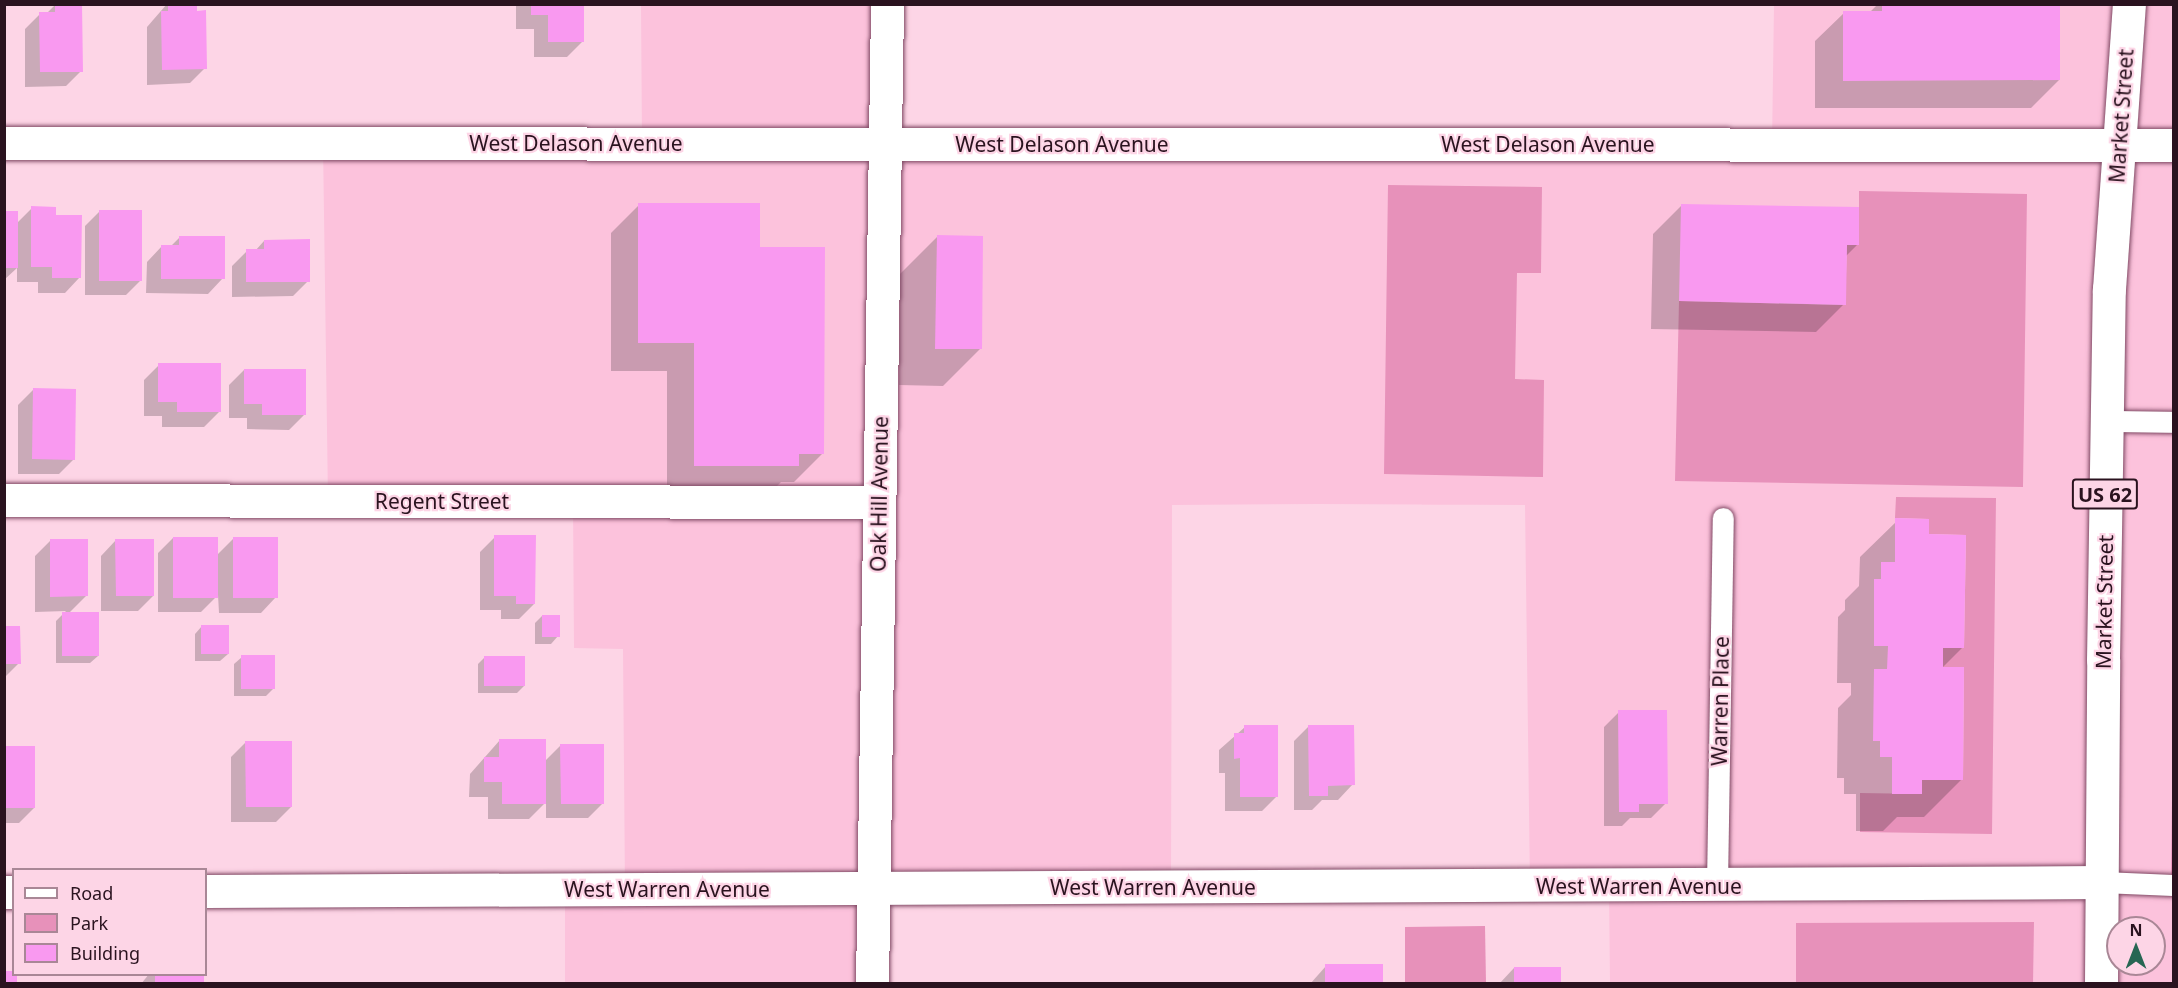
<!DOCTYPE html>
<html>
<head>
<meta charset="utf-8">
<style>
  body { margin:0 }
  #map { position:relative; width:2178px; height:988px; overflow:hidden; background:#fdd5e6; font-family:"Noto Sans",sans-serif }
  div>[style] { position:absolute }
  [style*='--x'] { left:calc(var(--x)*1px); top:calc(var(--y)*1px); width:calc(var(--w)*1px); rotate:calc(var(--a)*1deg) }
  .built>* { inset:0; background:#fcc2dc }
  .green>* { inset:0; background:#e791ba }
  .shadow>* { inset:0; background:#0003 }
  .building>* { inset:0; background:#f999f0 }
  .roads { filter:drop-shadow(0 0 2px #804964) drop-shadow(0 0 2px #804964) }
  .service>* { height:21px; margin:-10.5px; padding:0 10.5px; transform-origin:10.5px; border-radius:10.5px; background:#fff }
  .minor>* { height:33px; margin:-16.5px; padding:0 16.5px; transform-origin:16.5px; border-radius:16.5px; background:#fff }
  .tertiary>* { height:33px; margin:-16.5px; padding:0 16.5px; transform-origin:16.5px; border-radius:16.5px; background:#fff }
  .primary>* { height:33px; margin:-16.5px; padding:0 16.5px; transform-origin:16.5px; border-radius:16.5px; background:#fff }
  span { translate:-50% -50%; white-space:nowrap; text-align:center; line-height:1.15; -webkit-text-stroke:4.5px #fdd5e6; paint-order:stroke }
  .shield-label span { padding:2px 4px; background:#fdd5e6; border:2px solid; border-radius:4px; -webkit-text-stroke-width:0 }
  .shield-label { font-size:20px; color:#2a131f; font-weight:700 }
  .street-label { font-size:21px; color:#2a131f }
  .frame { position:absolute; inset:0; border:6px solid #2a131f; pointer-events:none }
  .legend { position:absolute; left:12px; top:868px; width:195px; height:108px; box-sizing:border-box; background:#fdd5e6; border:2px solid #a98796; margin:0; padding:8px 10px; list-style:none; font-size:18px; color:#2a131f }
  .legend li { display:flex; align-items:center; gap:12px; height:30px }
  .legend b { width:30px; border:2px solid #a98796 }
  .north { position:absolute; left:2106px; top:916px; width:60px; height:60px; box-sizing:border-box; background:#fdd5e6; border:2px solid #a98796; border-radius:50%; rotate:0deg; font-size:16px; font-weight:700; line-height:24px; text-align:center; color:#2a131f }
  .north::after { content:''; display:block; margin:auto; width:21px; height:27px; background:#276653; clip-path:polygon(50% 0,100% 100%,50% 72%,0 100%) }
</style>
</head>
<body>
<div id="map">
  <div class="built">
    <div style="clip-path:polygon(evenodd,641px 5px,887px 5px,885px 143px,1772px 144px,1774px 5px,2173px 5px,2173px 983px,1610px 983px,1609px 886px,1530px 886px,1525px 505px,1318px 504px,1172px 505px,1171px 887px,874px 888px,872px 983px,565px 983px,565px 890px,625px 889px,623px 649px,574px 648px,573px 501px,328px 501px,323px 143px,642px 143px,641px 5px,2118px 928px,2154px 928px,2154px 964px,2118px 964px,2118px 928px)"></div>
  </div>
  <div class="green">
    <div style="clip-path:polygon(1388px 185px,1542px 187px,1541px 273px,1517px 273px,1515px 379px,1544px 380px,1543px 477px,1384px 474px)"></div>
    <div style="clip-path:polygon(1859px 191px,2027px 194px,2023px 487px,1675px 481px,1679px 301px,1845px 305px,1847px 245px,1859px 245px)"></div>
    <div style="clip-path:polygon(1896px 497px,1996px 498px,1992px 834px,1860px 832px,1860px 793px,1922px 794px,1922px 780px,1963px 780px,1964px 667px,1943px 667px,1943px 648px,1964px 647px,1966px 535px,1929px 534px,1929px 519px,1895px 518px)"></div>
    <div style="clip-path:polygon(2173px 725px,2173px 875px,2171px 875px)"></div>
    <div style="clip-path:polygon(2034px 922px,2033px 983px,1796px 983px,1796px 923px)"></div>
    <div style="clip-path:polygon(1485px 926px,1486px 983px,1405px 983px,1405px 927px)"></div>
  </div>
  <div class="shadow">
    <div style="clip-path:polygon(56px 4px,81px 71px,66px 86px,25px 87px,25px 29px,40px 14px,46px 14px)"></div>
    <div style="clip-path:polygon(167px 4px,196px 4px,205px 68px,190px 83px,147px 85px,147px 27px)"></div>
    <div style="clip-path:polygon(516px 4px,583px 4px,583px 41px,567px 57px,534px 57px,534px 29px,516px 29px)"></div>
    <div style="clip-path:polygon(1878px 4px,2059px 4px,2059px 80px,2031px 108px,1815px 108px,1815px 41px,1844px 13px,1869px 13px)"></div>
    <div style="clip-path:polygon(639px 205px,759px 248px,823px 453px,794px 482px,781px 482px,769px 494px,667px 494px,667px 371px,611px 371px,611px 233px)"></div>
    <div style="clip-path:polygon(1682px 205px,1857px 245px,1845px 257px,1844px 304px,1816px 332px,1651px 329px,1653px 234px)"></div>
    <div style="clip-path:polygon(32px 208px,54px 216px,80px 277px,65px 293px,38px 293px,38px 282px,17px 282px,17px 268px,4px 280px,4px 212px,17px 223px)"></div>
    <div style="clip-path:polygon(100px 211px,141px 280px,126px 295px,85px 295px,85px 226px)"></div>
    <div style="clip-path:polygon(180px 237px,223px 278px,208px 294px,146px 293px,147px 262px,162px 246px,170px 247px)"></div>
    <div style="clip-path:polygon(937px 237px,980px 349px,943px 386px,899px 385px,900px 274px)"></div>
    <div style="clip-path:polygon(264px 241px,308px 281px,293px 296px,232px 297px,232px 266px,247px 251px,255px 251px)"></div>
    <div style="clip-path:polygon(159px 365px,219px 412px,204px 427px,162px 427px,162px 416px,144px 416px,144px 380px)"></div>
    <div style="clip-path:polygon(244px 370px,304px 415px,289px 430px,247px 429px,247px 418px,229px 418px,229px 385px)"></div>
    <div style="clip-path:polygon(33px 390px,74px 459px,59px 474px,18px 474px,18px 405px)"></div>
    <div style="clip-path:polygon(1898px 520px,1927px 536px,1963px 647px,1941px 669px,1961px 780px,1924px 817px,1897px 817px,1883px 831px,1856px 831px,1856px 794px,1844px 794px,1844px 778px,1837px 778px,1838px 708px,1851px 695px,1851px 683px,1837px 683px,1838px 617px,1845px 610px,1845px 600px,1859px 586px,1860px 557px)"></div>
    <div style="clip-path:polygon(495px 537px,534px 604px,519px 619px,501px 619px,501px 610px,480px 610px,480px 552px)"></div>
    <div style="clip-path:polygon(173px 538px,216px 556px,233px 539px,276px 597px,261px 613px,219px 613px,218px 595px,201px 612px,158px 612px,158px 553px)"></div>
    <div style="clip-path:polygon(116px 540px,153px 596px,138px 611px,101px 611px,101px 556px)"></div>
    <div style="clip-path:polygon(50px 541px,86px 596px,68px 614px,98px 656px,90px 663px,56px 663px,56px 621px,66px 611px,35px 612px,35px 556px)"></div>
    <div style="clip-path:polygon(542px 616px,558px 636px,551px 644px,535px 644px,535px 623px)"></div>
    <div style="clip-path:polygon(202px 626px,228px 654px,220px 661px,195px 661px,195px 634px)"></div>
    <div style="clip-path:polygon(4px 627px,19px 663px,4px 678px)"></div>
    <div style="clip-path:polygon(242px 657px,273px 689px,266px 696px,234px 696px,234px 664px)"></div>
    <div style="clip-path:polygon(485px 657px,524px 686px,517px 693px,478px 693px,478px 664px)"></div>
    <div style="clip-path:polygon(1619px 712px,1666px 803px,1651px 818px,1630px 818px,1622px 826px,1604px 826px,1604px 727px)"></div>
    <div style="clip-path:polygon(1309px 726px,1353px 784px,1338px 800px,1322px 800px,1312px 810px,1294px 810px,1294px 741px)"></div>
    <div style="clip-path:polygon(1245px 727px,1277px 796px,1262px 811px,1225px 811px,1225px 773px,1219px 773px,1219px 750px)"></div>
    <div style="clip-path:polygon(500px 740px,544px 762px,561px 745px,603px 803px,588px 818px,546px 818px,546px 802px,529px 819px,488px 819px,488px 797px,469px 797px,470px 774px)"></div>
    <div style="clip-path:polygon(246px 742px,291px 807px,276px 822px,231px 822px,231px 757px)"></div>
    <div style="clip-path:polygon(4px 747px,34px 808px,19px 823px,4px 823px)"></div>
    <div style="clip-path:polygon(1326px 966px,1381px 984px,1310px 984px)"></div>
    <div style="clip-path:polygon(1514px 968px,1559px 984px,1499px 984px)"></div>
    <div style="clip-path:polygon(149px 974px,202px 974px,202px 984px,141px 984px)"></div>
  </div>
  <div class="building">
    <div style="clip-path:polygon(55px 4px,82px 4px,83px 72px,40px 72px,39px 12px,55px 12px)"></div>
    <div style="clip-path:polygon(168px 4px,197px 4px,197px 11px,206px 10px,207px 69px,162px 70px,161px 11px,168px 11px)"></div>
    <div style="clip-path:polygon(531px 4px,584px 4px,584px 42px,548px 42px,548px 15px,531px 15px)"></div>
    <div style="clip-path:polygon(1882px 4px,2060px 4px,2060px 80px,1843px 81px,1843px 11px,1882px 11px)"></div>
    <div style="clip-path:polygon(638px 203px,760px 203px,760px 247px,825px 247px,824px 454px,799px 454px,799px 466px,694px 466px,694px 343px,638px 343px)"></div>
    <div style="clip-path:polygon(1681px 204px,1859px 207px,1859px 245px,1847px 245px,1846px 305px,1679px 301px)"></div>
    <div style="clip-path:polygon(31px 206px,56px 207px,56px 215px,82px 215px,81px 278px,52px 278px,52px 267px,31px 267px)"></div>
    <div style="clip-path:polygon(99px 210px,142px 210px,142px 281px,99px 281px)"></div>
    <div style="clip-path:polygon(4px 211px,18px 211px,18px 268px,4px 268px)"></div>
    <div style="clip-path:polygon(937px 235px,983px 236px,982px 349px,935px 349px)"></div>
    <div style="clip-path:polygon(179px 236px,225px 236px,225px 279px,161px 279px,161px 245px,179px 245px)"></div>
    <div style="clip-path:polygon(310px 239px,310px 282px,246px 282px,246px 249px,264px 249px,264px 240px)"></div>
    <div style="clip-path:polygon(158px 363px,221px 363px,221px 412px,177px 412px,177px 402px,158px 402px)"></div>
    <div style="clip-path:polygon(244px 369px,306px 369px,306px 415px,262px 415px,262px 404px,244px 404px)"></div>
    <div style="clip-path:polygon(33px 388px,76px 389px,75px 460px,32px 459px)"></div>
    <div style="clip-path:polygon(1895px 518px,1929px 519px,1929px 534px,1966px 535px,1964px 648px,1943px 648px,1943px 667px,1964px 667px,1963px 780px,1922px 780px,1922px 794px,1892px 794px,1892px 757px,1880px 757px,1880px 741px,1873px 741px,1874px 669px,1887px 669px,1888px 646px,1874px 646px,1874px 579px,1881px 579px,1881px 562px,1895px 562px)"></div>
    <div style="clip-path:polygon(494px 535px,536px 535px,535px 604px,516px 604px,516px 596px,494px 596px)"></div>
    <div style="clip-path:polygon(173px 537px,218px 537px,218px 598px,173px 598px)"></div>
    <div style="clip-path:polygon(233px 537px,278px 537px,278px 598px,233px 598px)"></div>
    <div style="clip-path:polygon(50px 539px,88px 539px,88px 596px,50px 597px)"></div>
    <div style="clip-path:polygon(115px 539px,154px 539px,154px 596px,116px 596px)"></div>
    <div style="clip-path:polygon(62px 612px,99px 612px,99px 656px,62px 656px)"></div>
    <div style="clip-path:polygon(542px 615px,560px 615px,560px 637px,542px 637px)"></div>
    <div style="clip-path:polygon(201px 625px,229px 625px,229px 654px,201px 654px)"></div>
    <div style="clip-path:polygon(4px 626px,20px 626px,21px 664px,4px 664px)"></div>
    <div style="clip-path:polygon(241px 655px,275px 655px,275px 689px,241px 689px)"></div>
    <div style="clip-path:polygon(484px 656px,525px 656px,525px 686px,484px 686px)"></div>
    <div style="clip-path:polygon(1618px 710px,1667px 710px,1668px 804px,1639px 804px,1639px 812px,1619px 812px)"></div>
    <div style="clip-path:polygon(1244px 725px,1278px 725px,1278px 797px,1240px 797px,1240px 758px,1234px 759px,1234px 733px,1244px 733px)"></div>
    <div style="clip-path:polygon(1308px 725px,1354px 725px,1355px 785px,1328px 786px,1328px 796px,1309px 796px)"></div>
    <div style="clip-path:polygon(499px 739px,546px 739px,546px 804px,502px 804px,502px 782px,484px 782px,484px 757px,499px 757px)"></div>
    <div style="clip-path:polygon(245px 741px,292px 741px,292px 807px,246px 807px)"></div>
    <div style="clip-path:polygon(560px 744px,604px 744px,604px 804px,561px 804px)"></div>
    <div style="clip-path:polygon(4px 746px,35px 746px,35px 808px,4px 808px)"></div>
    <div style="clip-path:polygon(1325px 964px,1383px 964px,1383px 984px,1325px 984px)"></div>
    <div style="clip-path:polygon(1514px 967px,1561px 967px,1561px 984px,1514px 984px)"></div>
    <div style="clip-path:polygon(4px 971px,14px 971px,14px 974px,17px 974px,17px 984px,4px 984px)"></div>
    <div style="clip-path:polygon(155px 974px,204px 974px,204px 984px,155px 984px)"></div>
  </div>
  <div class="roads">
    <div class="service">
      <div style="--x:2106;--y:421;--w:68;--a:0.8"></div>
      <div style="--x:2101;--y:882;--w:73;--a:2.4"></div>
      <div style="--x:1717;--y:885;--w:367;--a:-89.1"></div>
    </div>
    <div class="minor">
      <div style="--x:4;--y:143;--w:2170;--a:0.05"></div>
      <div style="--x:4;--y:500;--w:875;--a:0.13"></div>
      <div style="--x:206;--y:891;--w:1895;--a:-0.27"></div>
      <div style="--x:4;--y:892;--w:10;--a:0"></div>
    </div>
    <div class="tertiary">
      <div style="--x:872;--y:984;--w:980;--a:-89.12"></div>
    </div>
    <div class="primary">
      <div style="--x:2101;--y:984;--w:324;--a:-89.6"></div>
      <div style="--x:2103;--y:660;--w:371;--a:-89.1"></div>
      <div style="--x:2109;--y:289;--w:286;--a:-86"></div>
    </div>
  </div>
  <div class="shield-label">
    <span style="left:2105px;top:494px">US 62</span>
  </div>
  <div class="street-label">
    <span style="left:2121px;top:116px;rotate:-86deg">Market Street</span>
    <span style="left:576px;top:143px">West Delason Avenue</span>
    <span style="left:1062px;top:144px">West Delason Avenue</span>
    <span style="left:1548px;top:144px">West Delason Avenue</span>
    <span style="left:879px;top:494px;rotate:-89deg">Oak Hill Avenue</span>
    <span style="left:442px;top:501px">Regent Street</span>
    <span style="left:2104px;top:602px;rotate:-89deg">Market Street</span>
    <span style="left:1720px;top:701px;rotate:-89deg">Warren Place</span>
    <span style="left:1639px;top:886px">West Warren Avenue</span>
    <span style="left:1153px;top:887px">West Warren Avenue</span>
    <span style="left:667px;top:889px">West Warren Avenue</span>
  </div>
  <div class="frame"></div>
  <ul class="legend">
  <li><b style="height:8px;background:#fff"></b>Road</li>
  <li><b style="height:16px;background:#e791ba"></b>Park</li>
  <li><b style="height:16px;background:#f999f0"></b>Building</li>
  </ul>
  <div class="north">N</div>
</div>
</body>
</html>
